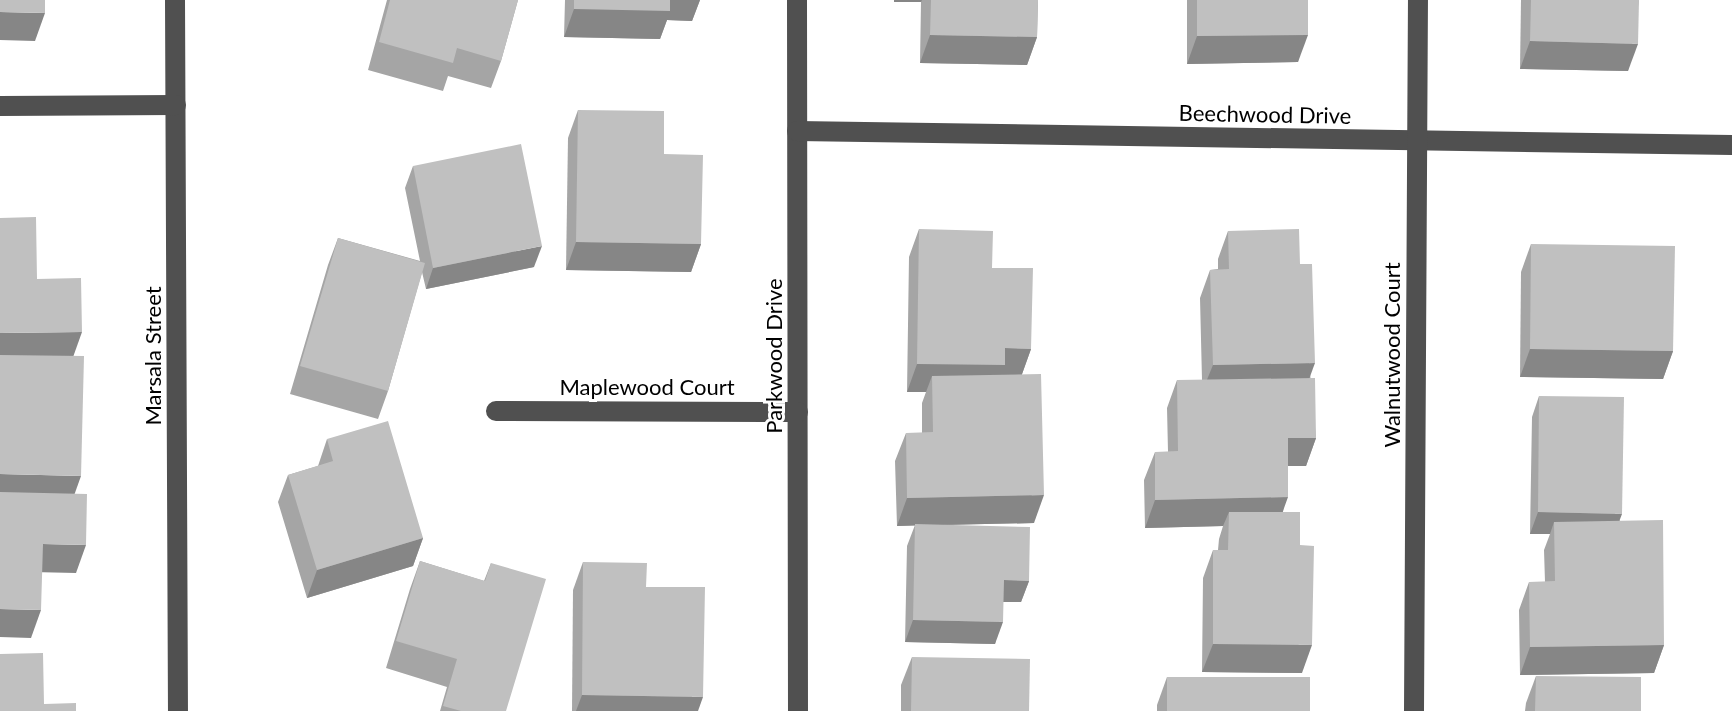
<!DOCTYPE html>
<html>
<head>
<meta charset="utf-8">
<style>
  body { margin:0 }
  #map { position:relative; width:1732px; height:711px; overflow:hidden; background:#fff; font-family:Lato,sans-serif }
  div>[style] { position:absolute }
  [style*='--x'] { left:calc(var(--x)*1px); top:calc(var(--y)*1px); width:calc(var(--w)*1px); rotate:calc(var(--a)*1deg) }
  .minor>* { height:20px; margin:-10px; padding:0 10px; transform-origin:10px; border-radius:10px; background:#505050 }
  .wall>* { inset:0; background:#a5a5a5 }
  .shaded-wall>* { inset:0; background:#868686 }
  .building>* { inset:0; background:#c0c0c0 }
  span { translate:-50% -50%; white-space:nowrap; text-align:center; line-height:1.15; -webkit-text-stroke:6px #fff; paint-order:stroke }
  .street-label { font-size:22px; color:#000 }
</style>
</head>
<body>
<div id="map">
  <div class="minor">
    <div style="--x:175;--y:0;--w:711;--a:89.76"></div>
    <div style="--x:797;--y:0;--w:711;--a:89.92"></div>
    <div style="--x:0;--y:106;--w:176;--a:-0.3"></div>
    <div style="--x:797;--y:131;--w:935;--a:0.86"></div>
    <div style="--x:496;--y:411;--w:302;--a:0.2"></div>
    <div style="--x:1414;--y:711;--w:711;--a:-89.68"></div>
  </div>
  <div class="wall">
    <div style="clip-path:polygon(387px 0,518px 0,501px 61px,491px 88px,448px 76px,443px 91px,368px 70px)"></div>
    <div style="clip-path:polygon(565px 0,700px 0,692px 21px,667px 20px,660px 39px,564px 37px)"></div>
    <div style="clip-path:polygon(894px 0,1038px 0,1037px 37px,1027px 65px,920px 63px,921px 2px,894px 2px)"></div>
    <div style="clip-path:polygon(1187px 0,1308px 0,1298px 62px,1187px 64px)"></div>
    <div style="clip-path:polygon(1521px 0,1639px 0,1628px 71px,1520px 69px)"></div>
    <div style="clip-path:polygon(578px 110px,664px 154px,701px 244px,691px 272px,566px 270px,568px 138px)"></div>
    <div style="clip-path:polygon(413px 166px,534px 267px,426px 289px,422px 272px,388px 391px,378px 419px,290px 394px,328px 265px,338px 238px,420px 261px,405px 188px)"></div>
    <div style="clip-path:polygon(919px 229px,992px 268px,1031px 349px,1022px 374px,1034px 523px,941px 525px,1029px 581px,1021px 602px,1003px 602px,995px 644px,905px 642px,907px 546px,915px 525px,897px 526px,895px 461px,906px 433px,922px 433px,922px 403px,926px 392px,907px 392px,909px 257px)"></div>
    <div style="clip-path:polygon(1228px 231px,1300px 264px,1316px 438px,1306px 466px,1288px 466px,1283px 512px,1302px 673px,1202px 672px,1203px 578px,1213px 550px,1218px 550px,1219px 539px,1223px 526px,1145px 528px,1144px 480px,1155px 452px,1168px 452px,1167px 408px,1177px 380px,1202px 380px,1200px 298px,1210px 270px,1218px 269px,1218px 259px)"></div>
    <div style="clip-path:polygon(1531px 244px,1673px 351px,1663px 379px,1520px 377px,1521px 272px)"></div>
    <div style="clip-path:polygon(1539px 396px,1620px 521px,1664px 645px,1654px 673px,1520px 675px,1519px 610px,1529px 582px,1545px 582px,1544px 550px,1550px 534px,1530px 534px,1532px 417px)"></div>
    <div style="clip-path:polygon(327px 439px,423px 538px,413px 566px,307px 598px,278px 502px,288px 475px,318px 466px)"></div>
    <div style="clip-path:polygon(420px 561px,484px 581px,491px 563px,506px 711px,440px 711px,447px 687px,386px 668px,410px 589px)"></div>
    <div style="clip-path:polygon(583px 562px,646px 587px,698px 711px,572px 711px,573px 590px)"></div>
    <div style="clip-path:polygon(912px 657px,1029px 711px,901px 711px,901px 685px)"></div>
    <div style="clip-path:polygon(1536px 676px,1641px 711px,1525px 711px,1526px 703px)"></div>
    <div style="clip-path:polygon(1167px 677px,1310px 711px,1157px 711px,1157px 705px)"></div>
  </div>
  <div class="shaded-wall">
    <div style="clip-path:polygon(667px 0,700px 0,692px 21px,667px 20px,660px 39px,564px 37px,574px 9px)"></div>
    <div style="clip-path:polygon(894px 0,922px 0,921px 2px,894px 2px)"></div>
    <div style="clip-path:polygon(0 12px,45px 13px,35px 41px,0 40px)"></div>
    <div style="clip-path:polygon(930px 35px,1037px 37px,1027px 65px,920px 63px)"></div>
    <div style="clip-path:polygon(1308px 35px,1298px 62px,1187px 64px,1197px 36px)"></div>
    <div style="clip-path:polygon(1530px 41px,1638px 44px,1628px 71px,1520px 69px)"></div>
    <div style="clip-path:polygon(576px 242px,701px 244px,691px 272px,566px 270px)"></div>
    <div style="clip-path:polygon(542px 246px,534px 267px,426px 289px,433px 268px)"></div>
    <div style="clip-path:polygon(82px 332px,72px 360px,0 361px,0 333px)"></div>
    <div style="clip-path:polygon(1005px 348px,1031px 349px,1021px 377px,932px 376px,926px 392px,907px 392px,917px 364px)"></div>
    <div style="clip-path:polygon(1530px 349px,1673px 351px,1663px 379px,1520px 377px)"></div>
    <div style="clip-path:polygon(1315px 363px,1305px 390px,1202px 392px,1213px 365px)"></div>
    <div style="clip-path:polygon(1288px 438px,1316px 438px,1306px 466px,1277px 466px)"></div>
    <div style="clip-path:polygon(0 474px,81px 476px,71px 504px,0 502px)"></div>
    <div style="clip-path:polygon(1044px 495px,1034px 523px,897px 526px,907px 498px)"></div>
    <div style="clip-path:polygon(1288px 497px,1278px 525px,1229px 512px,1223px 526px,1145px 528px,1155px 500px)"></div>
    <div style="clip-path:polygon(1538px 512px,1622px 514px,1614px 535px,1554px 522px,1550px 534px,1530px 534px)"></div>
    <div style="clip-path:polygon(423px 538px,413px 566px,307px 598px,317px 570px)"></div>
    <div style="clip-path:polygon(43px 544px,86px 545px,76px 573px,32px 572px)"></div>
    <div style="clip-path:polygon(1004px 580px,1029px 581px,1021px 602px,996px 602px)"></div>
    <div style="clip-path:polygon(0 609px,41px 610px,31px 638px,0 637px)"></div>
    <div style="clip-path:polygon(913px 620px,1003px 622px,995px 644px,905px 642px)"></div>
    <div style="clip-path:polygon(1213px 644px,1312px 645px,1302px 673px,1202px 672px)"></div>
    <div style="clip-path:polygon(1664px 645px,1654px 673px,1520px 675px,1530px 647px)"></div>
    <div style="clip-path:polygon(582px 695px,703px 697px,698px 711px,576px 711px)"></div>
  </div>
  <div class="building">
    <div style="clip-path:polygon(0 0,45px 0,45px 13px,0 12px)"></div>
    <div style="clip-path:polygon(390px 0,518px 0,501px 61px,457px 48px,453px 63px,379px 42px)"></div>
    <div style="clip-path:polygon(574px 0,670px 0,670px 11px,574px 9px)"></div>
    <div style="clip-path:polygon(931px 0,1038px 0,1037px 37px,930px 35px)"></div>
    <div style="clip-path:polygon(1197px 0,1308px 0,1308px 35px,1197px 36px)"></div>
    <div style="clip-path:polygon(1531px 0,1639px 0,1638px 44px,1530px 41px)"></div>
    <div style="clip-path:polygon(578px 110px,664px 111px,664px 154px,703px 155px,701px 244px,576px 242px)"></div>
    <div style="clip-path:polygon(521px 144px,542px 246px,433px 268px,413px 166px)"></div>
    <div style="clip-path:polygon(36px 217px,37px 279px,81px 278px,82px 332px,0 333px,0 218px)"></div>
    <div style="clip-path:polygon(919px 229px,993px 231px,992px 268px,1033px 268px,1031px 349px,1005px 348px,1005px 365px,917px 364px)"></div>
    <div style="clip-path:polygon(1299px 229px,1300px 264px,1312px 264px,1315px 363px,1213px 365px,1210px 270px,1229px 269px,1228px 231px)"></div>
    <div style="clip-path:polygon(338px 238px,425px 263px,388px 391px,300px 366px)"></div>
    <div style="clip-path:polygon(1531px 244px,1675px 246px,1673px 351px,1530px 349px)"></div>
    <div style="clip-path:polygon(0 355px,84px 356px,81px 476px,0 474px)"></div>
    <div style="clip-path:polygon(1041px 374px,1044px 495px,907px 498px,906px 433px,933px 432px,932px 376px)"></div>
    <div style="clip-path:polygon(1315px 378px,1316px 438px,1288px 438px,1288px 497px,1155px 500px,1155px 452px,1178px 451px,1177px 380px)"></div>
    <div style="clip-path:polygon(1539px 396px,1624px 397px,1622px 514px,1538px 512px)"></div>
    <div style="clip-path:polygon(388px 421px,423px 538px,317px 570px,288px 475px,333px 461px,327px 439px)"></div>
    <div style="clip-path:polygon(0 492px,87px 494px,86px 545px,43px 544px,41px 610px,0 609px)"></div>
    <div style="clip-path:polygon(1229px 512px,1300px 512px,1300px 545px,1314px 546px,1312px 645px,1213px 644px,1213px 550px,1228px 550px)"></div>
    <div style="clip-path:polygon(1663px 520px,1664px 645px,1530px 647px,1529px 582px,1555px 581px,1554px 522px)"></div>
    <div style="clip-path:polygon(915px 524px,1030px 527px,1029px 581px,1004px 580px,1003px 622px,913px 620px)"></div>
    <div style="clip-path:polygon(420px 561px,485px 581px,491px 563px,546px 579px,506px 711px,461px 711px,443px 706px,457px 659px,396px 641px)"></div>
    <div style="clip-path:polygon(583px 562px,647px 563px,646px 587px,705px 587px,703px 697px,582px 695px)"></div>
    <div style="clip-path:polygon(43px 653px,44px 704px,76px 703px,76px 711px,0 711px,0 654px)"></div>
    <div style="clip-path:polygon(912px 657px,1030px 659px,1029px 711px,911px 711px)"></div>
    <div style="clip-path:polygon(1536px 676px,1641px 677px,1641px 711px,1535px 711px)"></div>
    <div style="clip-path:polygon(1167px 677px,1310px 677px,1310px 711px,1167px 711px)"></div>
  </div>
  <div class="street-label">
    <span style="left:1265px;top:114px;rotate:1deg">Beechwood Drive</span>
    <span style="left:1392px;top:355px;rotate:-90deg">Walnutwood Court</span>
    <span style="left:153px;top:356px;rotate:-90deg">Marsala Street</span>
    <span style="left:774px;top:356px;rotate:-90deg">Parkwood Drive</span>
    <span style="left:647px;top:387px">Maplewood Court</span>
  </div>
</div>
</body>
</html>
